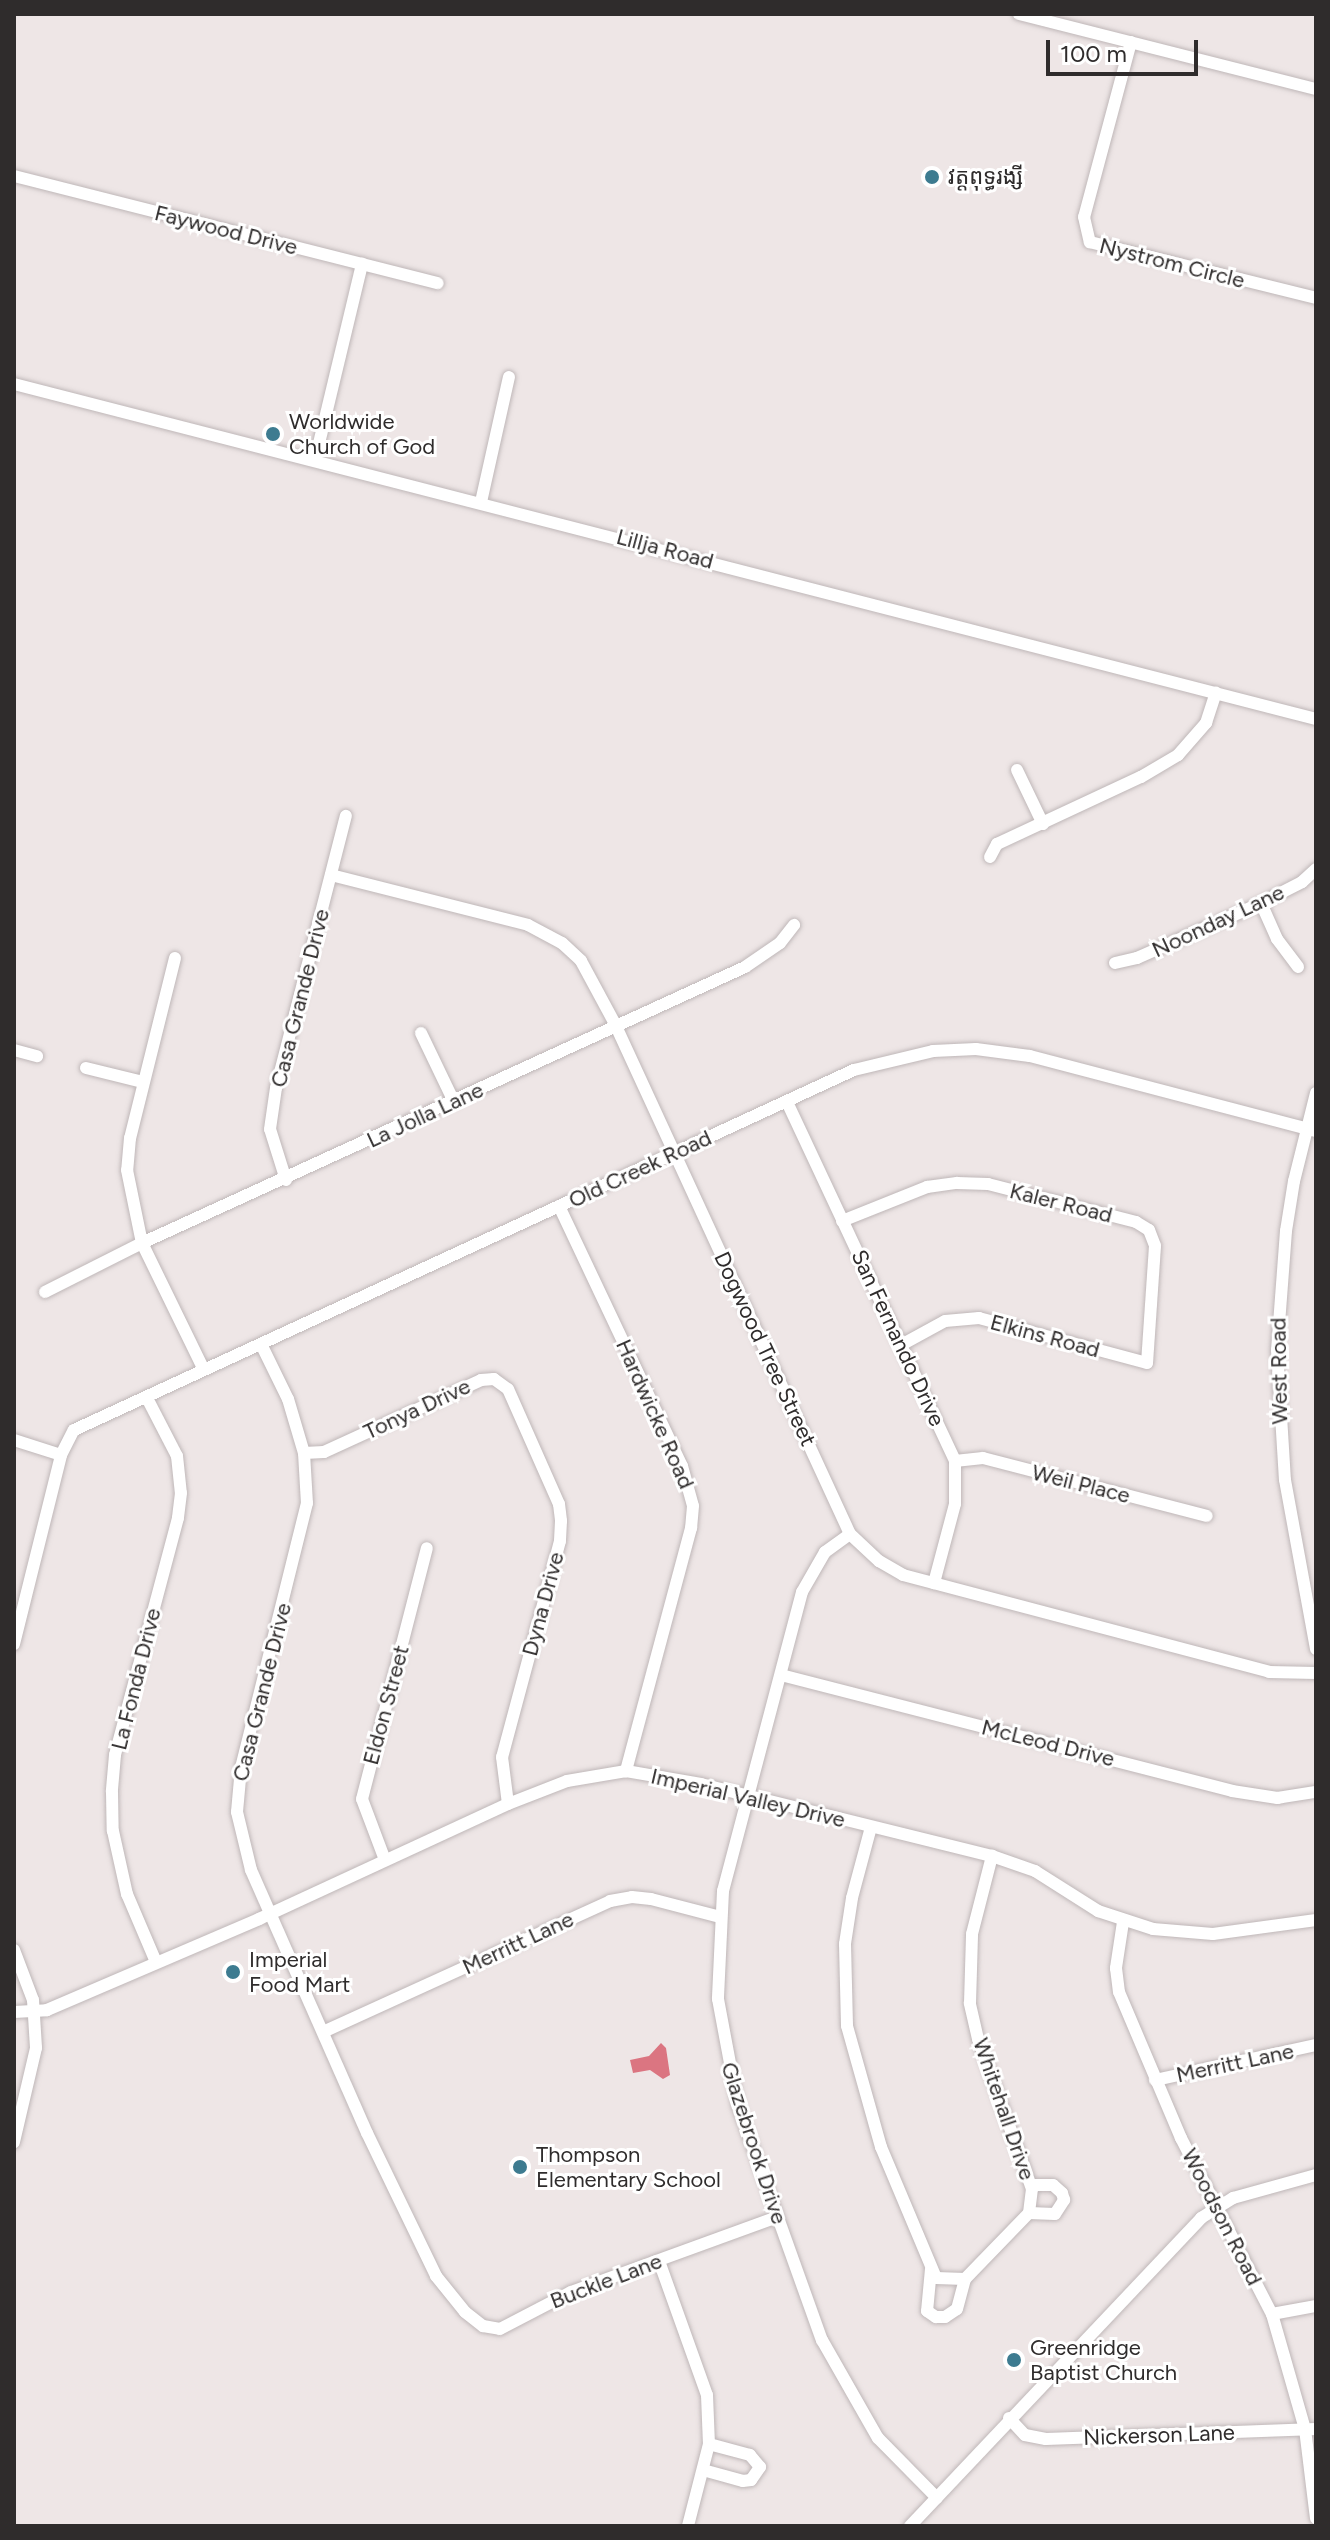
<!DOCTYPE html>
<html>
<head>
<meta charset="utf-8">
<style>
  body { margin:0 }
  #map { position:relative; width:1330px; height:2540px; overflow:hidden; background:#eee6e6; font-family:Figtree,"Noto Sans Khmer",sans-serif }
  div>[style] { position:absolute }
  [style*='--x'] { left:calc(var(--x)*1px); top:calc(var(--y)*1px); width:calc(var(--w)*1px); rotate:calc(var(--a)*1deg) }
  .water>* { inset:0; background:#db7581 }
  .roads { filter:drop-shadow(0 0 2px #bfb7b8) drop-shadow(0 0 2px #bfb7b8) }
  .minor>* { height:12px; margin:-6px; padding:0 6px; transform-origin:6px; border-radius:6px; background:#fff }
  .dots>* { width:22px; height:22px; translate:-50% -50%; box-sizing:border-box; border:4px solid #fff; border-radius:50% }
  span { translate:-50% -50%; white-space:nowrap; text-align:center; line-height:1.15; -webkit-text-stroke:6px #fff; paint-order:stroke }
  .poi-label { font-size:22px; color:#2f2c2c }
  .left { translate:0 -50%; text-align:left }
  .street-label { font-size:22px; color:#2f2c2c }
  .frame { position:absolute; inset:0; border:16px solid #2f2c2c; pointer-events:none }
  .scale { position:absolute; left:1046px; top:40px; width:152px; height:36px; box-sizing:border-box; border:4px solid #2f2c2c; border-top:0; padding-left:10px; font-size:24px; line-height:28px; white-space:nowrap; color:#2f2c2c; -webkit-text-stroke:6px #fff; paint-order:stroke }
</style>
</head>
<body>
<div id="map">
  <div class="water">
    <div style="clip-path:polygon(661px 2043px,666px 2048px,670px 2075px,663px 2079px,650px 2070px,633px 2073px,630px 2060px,649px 2056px)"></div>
  </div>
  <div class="roads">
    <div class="minor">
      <div style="--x:1019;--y:14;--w:306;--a:14.2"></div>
      <div style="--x:1131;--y:42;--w:181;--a:105"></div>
      <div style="--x:1084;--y:217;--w:26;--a:77"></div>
      <div style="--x:1090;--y:242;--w:233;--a:13.9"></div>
      <div style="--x:14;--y:176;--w:437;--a:14.2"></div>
      <div style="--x:14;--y:384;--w:1344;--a:14.43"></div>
      <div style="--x:315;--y:460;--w:202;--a:-76.5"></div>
      <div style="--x:481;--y:502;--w:128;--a:-77.4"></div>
      <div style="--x:1017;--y:770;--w:60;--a:64.3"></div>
      <div style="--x:990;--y:857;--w:15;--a:-62"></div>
      <div style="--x:997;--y:844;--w:159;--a:-25"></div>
      <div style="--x:1141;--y:777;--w:43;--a:-30.7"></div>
      <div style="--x:1178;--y:755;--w:43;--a:-48.8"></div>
      <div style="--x:1206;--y:723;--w:32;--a:-72"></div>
      <div style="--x:331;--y:875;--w:203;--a:14.2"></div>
      <div style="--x:528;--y:925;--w:38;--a:28"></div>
      <div style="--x:562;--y:943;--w:26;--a:43"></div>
      <div style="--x:581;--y:961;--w:72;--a:61.6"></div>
      <div style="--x:615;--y:1024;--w:562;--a:65.26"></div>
      <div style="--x:850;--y:1534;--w:40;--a:43"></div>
      <div style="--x:879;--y:1561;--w:28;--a:30"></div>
      <div style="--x:903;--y:1575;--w:379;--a:14.8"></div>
      <div style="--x:1269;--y:1672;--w:47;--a:1.2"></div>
      <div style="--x:1261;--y:903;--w:39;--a:66"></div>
      <div style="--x:1277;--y:939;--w:35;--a:53"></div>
      <div style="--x:175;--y:958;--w:186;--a:104"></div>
      <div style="--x:130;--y:1138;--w:32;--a:95"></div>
      <div style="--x:127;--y:1170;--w:75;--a:78.4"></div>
      <div style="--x:142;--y:1243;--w:141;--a:64"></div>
      <div style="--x:1115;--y:963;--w:23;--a:-13"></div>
      <div style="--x:1137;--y:958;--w:136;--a:-23.9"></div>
      <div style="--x:1261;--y:903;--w:46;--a:-27.1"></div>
      <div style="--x:1302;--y:882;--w:19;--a:-43"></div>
      <div style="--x:421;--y:1033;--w:76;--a:64.4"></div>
      <div style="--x:14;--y:1050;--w:24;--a:15"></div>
      <div style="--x:86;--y:1068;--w:59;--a:13.8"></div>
      <div style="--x:1316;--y:1093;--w:91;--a:104"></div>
      <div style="--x:1294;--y:1181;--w:51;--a:99.1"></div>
      <div style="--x:1286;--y:1231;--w:119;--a:94.3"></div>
      <div style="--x:1277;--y:1350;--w:130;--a:86.5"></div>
      <div style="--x:1285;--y:1480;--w:172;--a:79.6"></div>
      <div style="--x:787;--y:1102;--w:396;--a:64.9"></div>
      <div style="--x:955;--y:1461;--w:43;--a:90"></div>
      <div style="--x:955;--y:1504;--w:82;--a:104.9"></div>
      <div style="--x:286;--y:1180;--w:53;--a:-107.4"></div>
      <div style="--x:270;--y:1129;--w:41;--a:-81.7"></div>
      <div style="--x:276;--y:1088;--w:281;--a:-75.6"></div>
      <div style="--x:559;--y:1206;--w:288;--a:64.7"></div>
      <div style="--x:682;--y:1466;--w:41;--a:74.6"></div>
      <div style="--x:693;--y:1506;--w:22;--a:95"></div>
      <div style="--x:691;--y:1528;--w:252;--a:105"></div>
      <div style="--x:842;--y:1221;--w:92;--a:-21.8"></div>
      <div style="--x:927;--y:1187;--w:30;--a:-8"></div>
      <div style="--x:957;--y:1183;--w:31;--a:2"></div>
      <div style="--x:988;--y:1184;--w:153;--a:14.4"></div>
      <div style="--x:1136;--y:1222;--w:15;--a:32"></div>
      <div style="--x:1149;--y:1230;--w:17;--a:69"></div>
      <div style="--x:1155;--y:1246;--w:117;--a:93.9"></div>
      <div style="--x:1147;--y:1363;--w:174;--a:-165"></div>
      <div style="--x:979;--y:1318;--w:34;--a:175"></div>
      <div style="--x:945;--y:1321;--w:50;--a:151.4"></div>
      <div style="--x:45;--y:1292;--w:109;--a:-26.8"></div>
      <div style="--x:142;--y:1243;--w:663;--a:-24.59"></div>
      <div style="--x:745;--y:967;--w:42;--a:-34.4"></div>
      <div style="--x:780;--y:943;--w:23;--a:-52"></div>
      <div style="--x:261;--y:1344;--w:61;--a:63.9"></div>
      <div style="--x:288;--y:1399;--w:56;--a:73.5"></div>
      <div style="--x:304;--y:1453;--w:50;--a:86.6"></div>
      <div style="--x:307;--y:1503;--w:273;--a:104"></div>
      <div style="--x:241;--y:1768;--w:44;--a:95.2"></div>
      <div style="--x:237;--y:1812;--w:60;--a:76.4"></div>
      <div style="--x:251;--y:1870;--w:287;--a:66.2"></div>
      <div style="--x:367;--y:2133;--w:159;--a:64.2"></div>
      <div style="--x:436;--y:2276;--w:46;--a:51.1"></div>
      <div style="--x:465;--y:2312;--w:23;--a:38"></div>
      <div style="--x:483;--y:2326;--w:17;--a:10"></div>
      <div style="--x:500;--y:2329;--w:80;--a:-27.5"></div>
      <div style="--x:571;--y:2292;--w:219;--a:-20"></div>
      <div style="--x:147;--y:1398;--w:65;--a:62.7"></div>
      <div style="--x:177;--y:1456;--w:37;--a:84"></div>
      <div style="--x:181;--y:1493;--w:25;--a:97"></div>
      <div style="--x:178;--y:1518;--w:245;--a:104.9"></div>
      <div style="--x:115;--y:1755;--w:37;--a:95"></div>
      <div style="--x:112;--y:1792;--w:39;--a:89"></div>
      <div style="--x:113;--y:1831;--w:65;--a:77.5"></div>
      <div style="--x:127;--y:1894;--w:74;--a:66.9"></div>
      <div style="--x:14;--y:1440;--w:49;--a:17.7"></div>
      <div style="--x:304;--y:1453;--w:20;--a:-3"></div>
      <div style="--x:324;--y:1452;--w:173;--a:-24.6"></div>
      <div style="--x:481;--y:1380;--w:13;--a:-4"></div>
      <div style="--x:494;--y:1379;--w:17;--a:36"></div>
      <div style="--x:508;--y:1389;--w:126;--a:66.1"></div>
      <div style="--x:559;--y:1504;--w:17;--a:83"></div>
      <div style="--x:561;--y:1521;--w:20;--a:93"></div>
      <div style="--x:560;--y:1541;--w:224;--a:105"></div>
      <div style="--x:502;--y:1757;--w:47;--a:82.7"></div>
      <div style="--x:955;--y:1461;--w:28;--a:-6"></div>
      <div style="--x:983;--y:1458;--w:231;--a:14.5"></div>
      <div style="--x:850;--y:1534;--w:31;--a:144"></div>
      <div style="--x:825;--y:1552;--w:46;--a:119.9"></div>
      <div style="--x:802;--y:1592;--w:309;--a:104.8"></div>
      <div style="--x:723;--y:1891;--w:108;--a:92.7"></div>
      <div style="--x:718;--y:1999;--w:109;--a:79.4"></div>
      <div style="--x:738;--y:2106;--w:249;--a:70.3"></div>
      <div style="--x:822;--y:2340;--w:113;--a:60.3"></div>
      <div style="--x:878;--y:2438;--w:84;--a:45.5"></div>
      <div style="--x:14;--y:1644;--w:195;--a:-76"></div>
      <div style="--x:61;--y:1455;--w:28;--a:-63"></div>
      <div style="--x:74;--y:1430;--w:859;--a:-24.78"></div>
      <div style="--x:854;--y:1070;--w:81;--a:-13.5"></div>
      <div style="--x:933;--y:1051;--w:43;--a:-2.7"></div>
      <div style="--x:976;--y:1049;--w:54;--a:7.4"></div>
      <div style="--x:1030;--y:1056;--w:296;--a:14.7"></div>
      <div style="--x:781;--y:1675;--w:466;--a:14.4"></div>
      <div style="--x:1232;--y:1791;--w:46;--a:8.8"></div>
      <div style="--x:1277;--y:1798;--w:39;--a:-9"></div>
      <div style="--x:871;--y:1827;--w:73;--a:105"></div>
      <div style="--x:852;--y:1898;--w:47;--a:98.7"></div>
      <div style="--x:845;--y:1944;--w:82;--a:88.6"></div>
      <div style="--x:847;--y:2026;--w:126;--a:74.3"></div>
      <div style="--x:881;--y:2147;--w:142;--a:67.2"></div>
      <div style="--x:936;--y:2278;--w:29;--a:2"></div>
      <div style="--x:965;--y:2279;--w:92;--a:-45.9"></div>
      <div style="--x:1029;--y:2213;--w:24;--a:-83"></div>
      <div style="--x:1032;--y:2189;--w:159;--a:-109.8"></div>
      <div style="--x:978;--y:2039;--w:37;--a:-103"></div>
      <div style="--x:970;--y:2003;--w:69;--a:-88.3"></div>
      <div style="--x:972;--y:1934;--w:81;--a:-75.6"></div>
      <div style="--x:385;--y:1860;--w:65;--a:-110.7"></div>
      <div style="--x:362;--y:1799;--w:259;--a:-75.5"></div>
      <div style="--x:1123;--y:1922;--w:47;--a:98.7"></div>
      <div style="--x:1116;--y:1968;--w:24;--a:83"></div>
      <div style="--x:1119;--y:1992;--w:159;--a:67"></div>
      <div style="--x:1181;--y:2138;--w:198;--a:62.7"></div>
      <div style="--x:1272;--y:2314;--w:120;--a:74"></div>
      <div style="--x:1305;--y:2429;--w:90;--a:83"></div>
      <div style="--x:14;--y:1950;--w:53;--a:69.2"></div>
      <div style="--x:33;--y:2000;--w:48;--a:86.4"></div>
      <div style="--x:36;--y:2048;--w:97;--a:103.2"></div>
      <div style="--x:14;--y:2012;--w:33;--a:-3"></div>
      <div style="--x:47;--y:2010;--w:231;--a:-23.2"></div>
      <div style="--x:259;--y:1919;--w:274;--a:-24.8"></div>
      <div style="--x:508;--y:1804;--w:63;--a:-21.3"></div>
      <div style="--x:567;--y:1781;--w:60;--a:-9.6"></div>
      <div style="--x:626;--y:1771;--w:76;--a:9.8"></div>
      <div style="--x:701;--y:1784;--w:300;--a:13.9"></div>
      <div style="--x:992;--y:1856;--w:46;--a:19.2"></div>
      <div style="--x:1035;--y:1871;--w:75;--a:32.4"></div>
      <div style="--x:1098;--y:1911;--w:58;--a:18.1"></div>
      <div style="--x:1153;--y:1929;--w:60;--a:4.8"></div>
      <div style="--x:1213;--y:1934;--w:104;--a:-7.7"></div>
      <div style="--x:323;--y:2032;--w:315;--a:-24.5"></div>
      <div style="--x:610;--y:1901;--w:22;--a:-10"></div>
      <div style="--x:632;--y:1897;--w:19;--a:6"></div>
      <div style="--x:651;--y:1899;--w:71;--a:14.6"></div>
      <div style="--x:1155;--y:2080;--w:165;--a:-12.3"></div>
      <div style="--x:1029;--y:2213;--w:26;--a:2"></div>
      <div style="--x:1055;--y:2214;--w:17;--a:-57"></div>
      <div style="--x:1064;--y:2200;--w:7;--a:-106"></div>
      <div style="--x:1062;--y:2193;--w:12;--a:-138"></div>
      <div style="--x:1053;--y:2185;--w:22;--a:180"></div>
      <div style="--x:659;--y:2261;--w:142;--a:70.3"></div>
      <div style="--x:707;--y:2395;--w:49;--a:87.7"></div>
      <div style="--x:709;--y:2444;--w:85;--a:104.4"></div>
      <div style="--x:931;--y:2269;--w:42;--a:95.4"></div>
      <div style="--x:927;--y:2311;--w:11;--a:34"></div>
      <div style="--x:936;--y:2317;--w:9;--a:0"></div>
      <div style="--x:945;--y:2317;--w:14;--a:-34"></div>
      <div style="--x:957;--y:2309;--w:31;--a:-75"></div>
      <div style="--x:1272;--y:2314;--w:45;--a:-10.3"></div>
      <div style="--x:1009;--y:2418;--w:23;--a:47"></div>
      <div style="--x:1025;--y:2435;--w:21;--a:11"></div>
      <div style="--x:1046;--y:2439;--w:270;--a:-2.1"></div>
      <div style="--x:703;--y:2470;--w:41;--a:15.4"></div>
      <div style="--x:743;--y:2481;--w:8;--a:-7"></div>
      <div style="--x:751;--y:2480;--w:16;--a:-55"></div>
      <div style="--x:760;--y:2467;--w:16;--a:-130"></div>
      <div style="--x:750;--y:2455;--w:42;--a:-165"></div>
      <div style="--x:910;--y:2526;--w:424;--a:-46.6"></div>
      <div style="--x:1201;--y:2218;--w:38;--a:-32"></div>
      <div style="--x:1233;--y:2198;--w:86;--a:-15.5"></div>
    </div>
  </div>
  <div class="dots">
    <div style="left:932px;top:177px;background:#3d7b90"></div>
    <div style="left:273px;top:434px;background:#3d7b90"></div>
    <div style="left:233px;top:1972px;background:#3d7b90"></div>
    <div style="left:520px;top:2167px;background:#3d7b90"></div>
    <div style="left:1014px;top:2360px;background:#3d7b90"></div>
  </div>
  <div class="poi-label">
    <span class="left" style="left:948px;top:177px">វត្តពុទ្ធរង្សី</span>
    <span class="left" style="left:289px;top:434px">Worldwide<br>Church of God</span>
    <span class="left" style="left:249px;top:1972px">Imperial<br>Food Mart</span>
    <span class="left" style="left:536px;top:2167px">Thompson<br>Elementary School</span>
    <span class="left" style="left:1030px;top:2360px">Greenridge<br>Baptist Church</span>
  </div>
  <div class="street-label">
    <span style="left:226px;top:230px;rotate:14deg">Faywood Drive</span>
    <span style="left:1172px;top:263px;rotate:14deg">Nystrom Circle</span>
    <span style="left:665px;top:549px;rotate:15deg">Lillja Road</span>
    <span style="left:1218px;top:921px;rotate:-25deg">Noonday Lane</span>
    <span style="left:300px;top:998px;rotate:-76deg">Casa Grande Drive</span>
    <span style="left:425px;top:1115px;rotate:-25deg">La Jolla Lane</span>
    <span style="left:640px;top:1169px;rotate:-25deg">Old Creek Road</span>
    <span style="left:1061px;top:1203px;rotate:14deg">Kaler Road</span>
    <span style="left:1045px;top:1336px;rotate:15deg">Elkins Road</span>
    <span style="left:898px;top:1338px;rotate:65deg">San Fernando Drive</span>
    <span style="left:765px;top:1349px;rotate:65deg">Dogwood Tree Street</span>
    <span style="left:1279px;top:1371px;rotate:-91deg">West Road</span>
    <span style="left:417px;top:1409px;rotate:-25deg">Tonya Drive</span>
    <span style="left:655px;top:1414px;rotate:66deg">Hardwicke Road</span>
    <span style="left:1081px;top:1484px;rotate:14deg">Weil Place</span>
    <span style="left:543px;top:1604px;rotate:-75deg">Dyna Drive</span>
    <span style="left:136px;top:1679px;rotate:-76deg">La Fonda Drive</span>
    <span style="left:262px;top:1692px;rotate:-76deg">Casa Grande Drive</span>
    <span style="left:386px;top:1705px;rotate:-75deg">Eldon Street</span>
    <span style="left:1048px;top:1743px;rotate:14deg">McLeod Drive</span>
    <span style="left:748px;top:1798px;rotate:13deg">Imperial Valley Drive</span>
    <span style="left:518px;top:1943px;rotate:-25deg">Merritt Lane</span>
    <span style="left:1235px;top:2063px;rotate:-12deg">Merritt Lane</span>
    <span style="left:1004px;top:2109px;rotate:71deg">Whitehall Drive</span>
    <span style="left:754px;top:2143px;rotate:72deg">Glazebrook Drive</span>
    <span style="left:1222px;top:2217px;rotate:63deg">Woodson Road</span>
    <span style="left:606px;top:2281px;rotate:-21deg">Buckle Lane</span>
    <span style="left:1159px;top:2435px;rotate:-2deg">Nickerson Lane</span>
  </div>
  <div class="frame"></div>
  <div class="scale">100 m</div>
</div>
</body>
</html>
